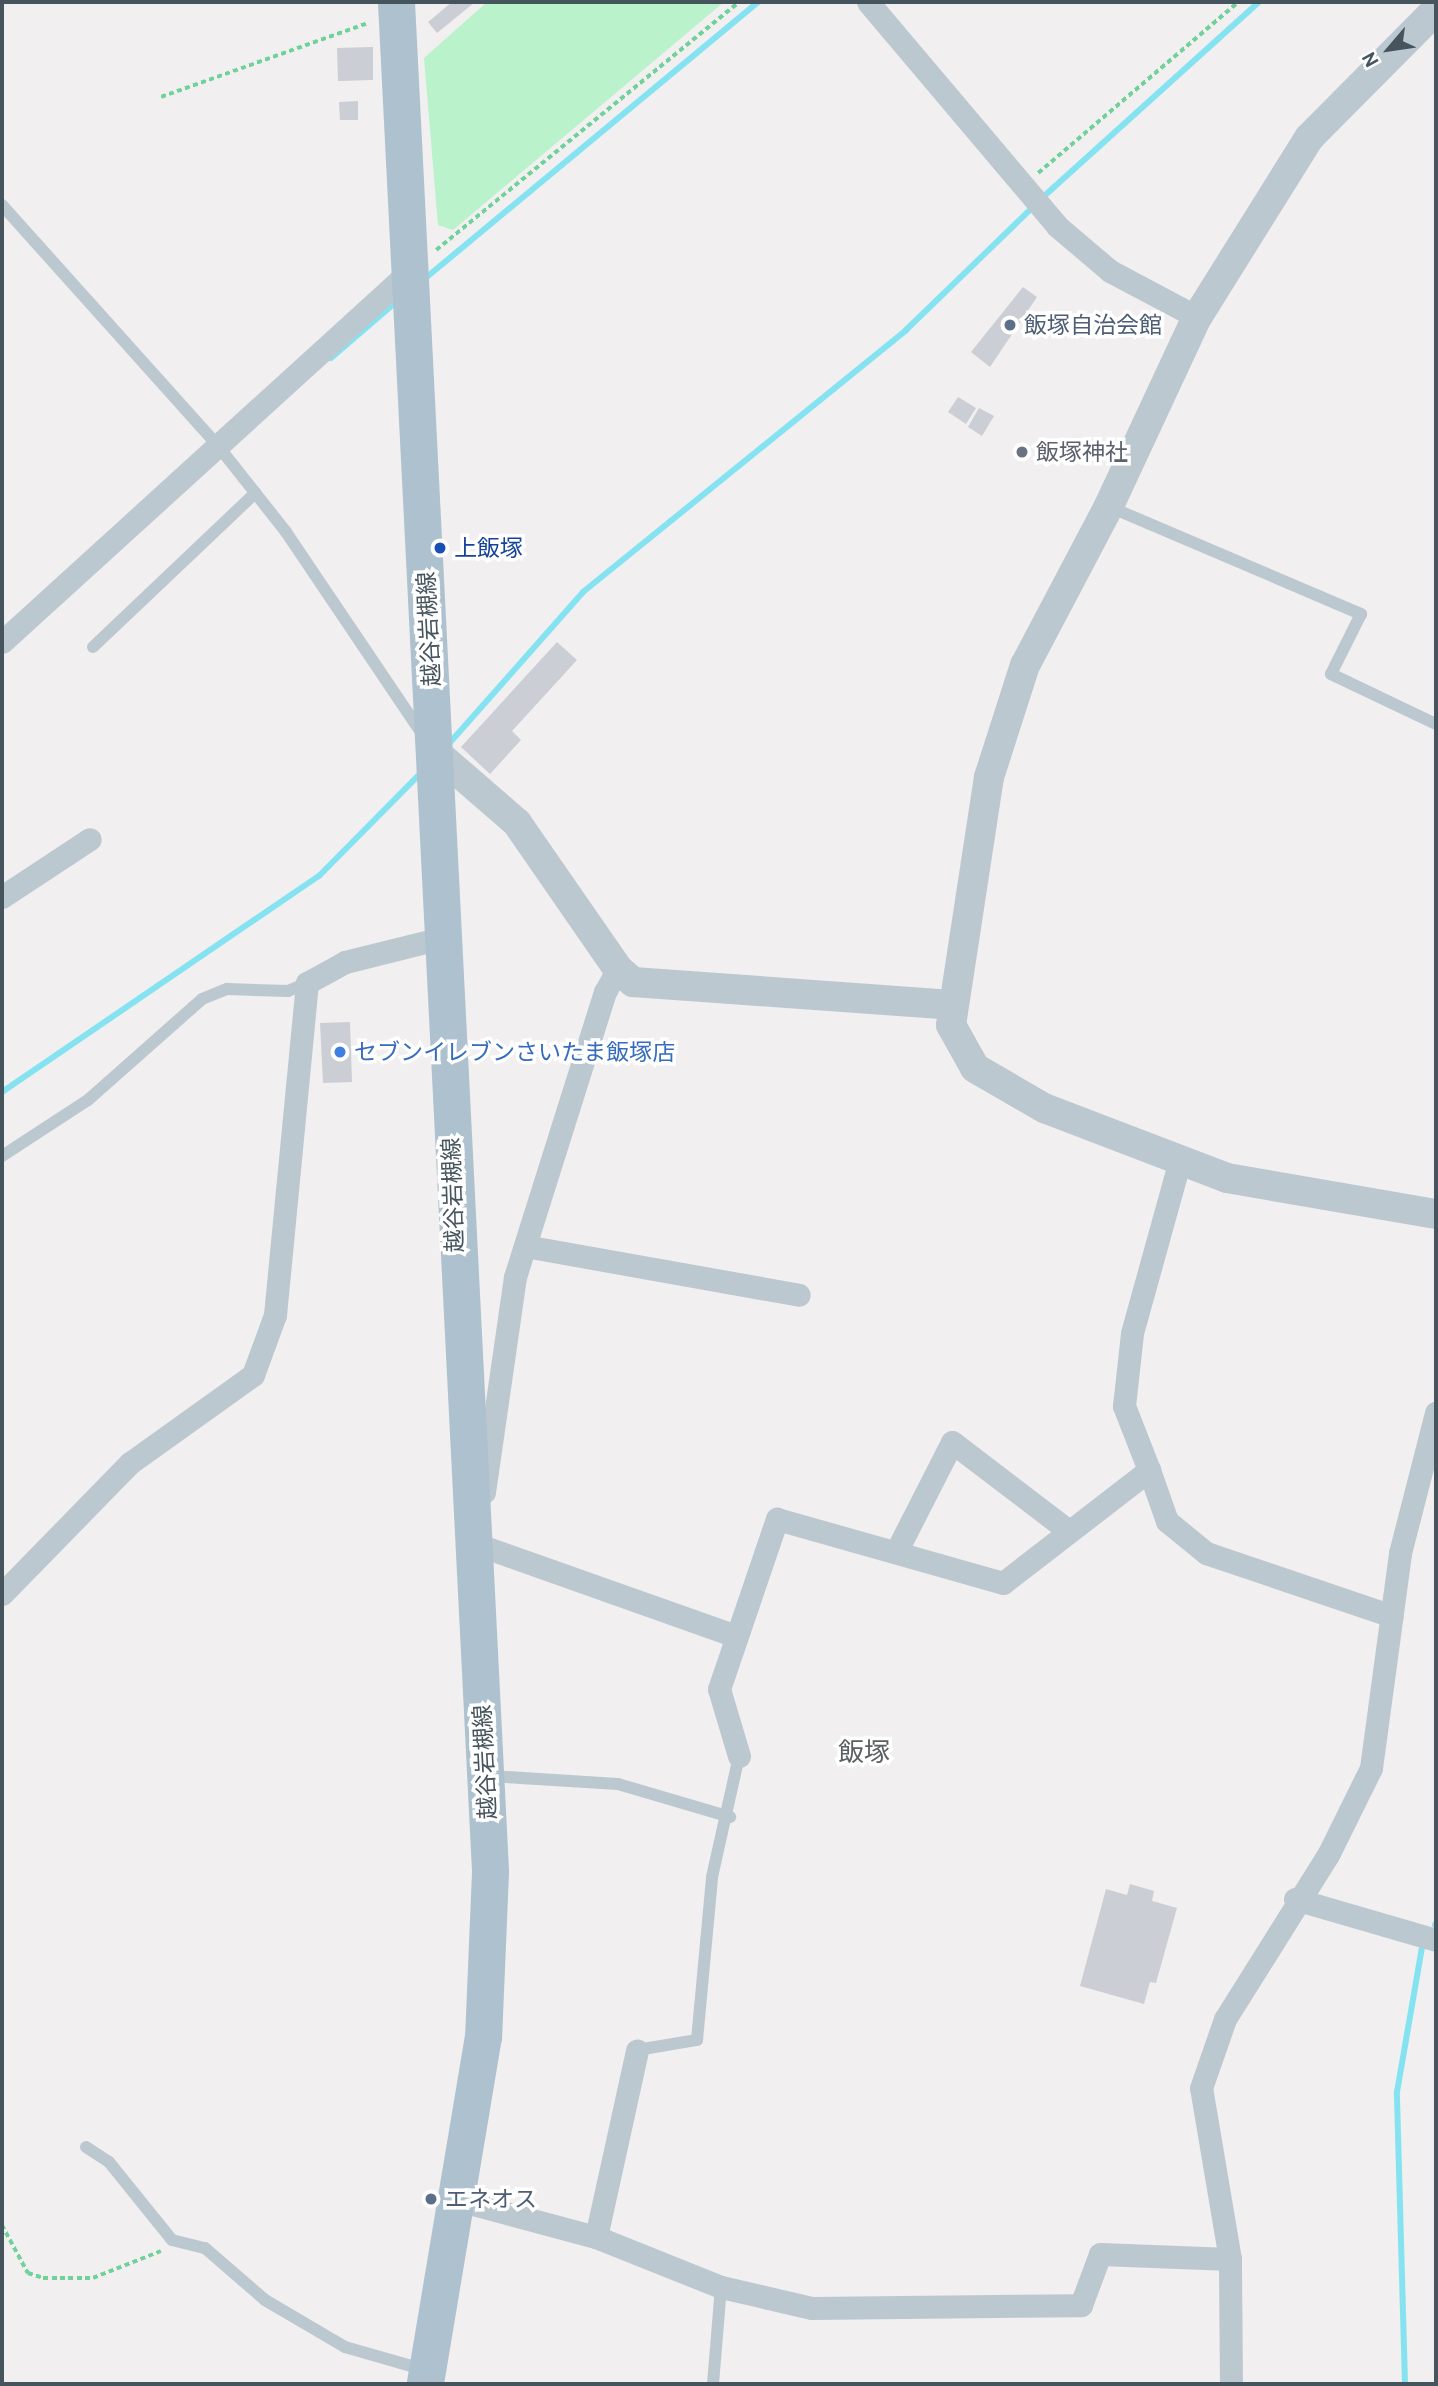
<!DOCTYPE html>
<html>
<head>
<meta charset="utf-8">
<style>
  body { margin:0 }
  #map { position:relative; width:1438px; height:2386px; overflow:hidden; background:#f1efef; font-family:Cabin,"Noto Sans JP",sans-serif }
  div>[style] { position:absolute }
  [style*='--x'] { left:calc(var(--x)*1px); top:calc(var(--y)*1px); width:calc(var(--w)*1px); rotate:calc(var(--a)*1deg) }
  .green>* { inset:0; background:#baf2cb }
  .stream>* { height:6px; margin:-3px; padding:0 3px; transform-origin:3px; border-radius:3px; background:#85e3f1 }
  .building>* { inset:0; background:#cbced4 }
  .path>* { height:3.5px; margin-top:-1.75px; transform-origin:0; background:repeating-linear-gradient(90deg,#70d29a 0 5px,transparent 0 8.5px) }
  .service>* { height:12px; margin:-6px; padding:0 6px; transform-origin:6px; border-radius:6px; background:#bcc8cf }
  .minor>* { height:23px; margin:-11.5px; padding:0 11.5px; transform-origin:11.5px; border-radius:11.5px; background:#bcc8cf }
  .tertiary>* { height:30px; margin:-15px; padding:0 15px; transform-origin:15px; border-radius:15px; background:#bcc8cf }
  .primary>* { height:37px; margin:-18.5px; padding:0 18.5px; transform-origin:18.5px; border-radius:18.5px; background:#adc1cf }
  .dots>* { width:19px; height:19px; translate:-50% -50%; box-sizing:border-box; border:4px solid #fff; border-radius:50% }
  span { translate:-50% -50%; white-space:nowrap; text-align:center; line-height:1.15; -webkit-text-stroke:7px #fff; paint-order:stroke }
  .service-label { font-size:23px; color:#4e5e75 }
  .left { translate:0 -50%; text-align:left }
  .worship-label { font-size:23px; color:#5b616d }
  .transit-label { font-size:23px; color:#164399 }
  .street-label { font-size:23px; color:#46545d }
  .shop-label { font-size:23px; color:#366cbe }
  .quarter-label { font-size:26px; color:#5b6064 }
  .frame { position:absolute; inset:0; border:4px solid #46545d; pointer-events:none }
  .north { position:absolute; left:1354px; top:14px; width:70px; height:70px; -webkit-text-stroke:5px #fff; paint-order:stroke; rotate:241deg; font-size:19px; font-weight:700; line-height:28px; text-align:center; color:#46545d }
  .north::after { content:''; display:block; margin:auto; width:24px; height:32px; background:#46545d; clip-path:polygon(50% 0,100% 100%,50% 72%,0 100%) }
</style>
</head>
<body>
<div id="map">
  <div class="green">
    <div style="clip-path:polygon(487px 2px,724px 2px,453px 230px,438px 225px,424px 58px)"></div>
  </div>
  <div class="stream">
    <div style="--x:1042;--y:198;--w:292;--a:-42.1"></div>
    <div style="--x:422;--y:281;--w:437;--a:-39.7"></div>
    <div style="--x:331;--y:358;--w:87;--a:-40.8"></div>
    <div style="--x:446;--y:747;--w:207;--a:-48.5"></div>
    <div style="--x:583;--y:592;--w:416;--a:-39"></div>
    <div style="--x:906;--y:330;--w:178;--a:-44.1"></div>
    <div style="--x:2;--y:1092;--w:384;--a:-34.3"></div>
    <div style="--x:319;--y:876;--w:146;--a:-45.3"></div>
    <div style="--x:1435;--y:1925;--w:2;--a:-63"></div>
    <div style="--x:1405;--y:2384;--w:292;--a:-91.6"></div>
    <div style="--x:1397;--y:2092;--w:146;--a:-80.2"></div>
  </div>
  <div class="building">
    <div style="clip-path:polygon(452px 2px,475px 2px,437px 33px,428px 22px)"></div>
    <div style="clip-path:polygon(373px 47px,373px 80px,338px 81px,337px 48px)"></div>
    <div style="clip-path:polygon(358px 101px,358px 120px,340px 120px,339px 102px)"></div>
    <div style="clip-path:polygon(1023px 287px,1037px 297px,990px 367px,971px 352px)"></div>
    <div style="clip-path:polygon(958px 397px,976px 408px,966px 424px,948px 412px)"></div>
    <div style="clip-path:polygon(979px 408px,994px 416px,982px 436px,968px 427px)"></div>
    <div style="clip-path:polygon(557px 642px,577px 660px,512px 731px,521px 740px,490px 774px,461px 747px)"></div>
    <div style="clip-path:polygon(350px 1022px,352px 1082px,323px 1083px,320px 1023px)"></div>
    <div style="clip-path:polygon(1130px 1884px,1154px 1891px,1152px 1901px,1177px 1908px,1156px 1983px,1150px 1982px,1144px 2004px,1080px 1986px,1106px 1889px,1127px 1895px)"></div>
  </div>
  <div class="path">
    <div style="--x:161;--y:97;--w:220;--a:-19.7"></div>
    <div style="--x:1038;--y:173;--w:263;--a:-40.5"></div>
    <div style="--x:436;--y:250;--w:392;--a:-39.3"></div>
    <div style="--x:2;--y:2225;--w:55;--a:61.6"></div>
    <div style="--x:28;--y:2273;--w:16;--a:18"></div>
    <div style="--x:43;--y:2278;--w:50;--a:0"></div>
    <div style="--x:93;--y:2278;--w:73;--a:-21.7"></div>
  </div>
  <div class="service">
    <div style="--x:2;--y:205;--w:319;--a:48.1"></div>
    <div style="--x:215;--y:442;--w:115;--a:51.7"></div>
    <div style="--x:286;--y:532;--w:244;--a:56"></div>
    <div style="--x:1110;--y:507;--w:273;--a:23.1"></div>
    <div style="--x:1361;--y:614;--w:67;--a:116.6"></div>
    <div style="--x:1331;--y:674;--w:116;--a:25.5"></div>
    <div style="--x:93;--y:647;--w:224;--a:-43.5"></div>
    <div style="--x:2;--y:1156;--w:103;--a:-33.1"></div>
    <div style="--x:88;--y:1100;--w:152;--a:-41.5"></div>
    <div style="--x:202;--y:999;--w:27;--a:-22"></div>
    <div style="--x:227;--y:989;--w:61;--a:1.9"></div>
    <div style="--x:288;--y:991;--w:21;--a:-23"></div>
    <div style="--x:490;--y:1776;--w:128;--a:3.6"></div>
    <div style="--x:618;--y:1784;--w:117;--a:16.4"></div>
    <div style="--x:637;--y:2050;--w:61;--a:-9.5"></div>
    <div style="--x:697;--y:2040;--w:164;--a:-84.7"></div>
    <div style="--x:712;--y:1877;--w:124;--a:-77.4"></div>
    <div style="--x:86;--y:2147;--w:27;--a:33"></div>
    <div style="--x:109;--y:2162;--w:100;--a:51.1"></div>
    <div style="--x:172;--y:2240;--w:34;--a:14"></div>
    <div style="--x:205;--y:2248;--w:79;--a:40.9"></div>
    <div style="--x:265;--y:2300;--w:93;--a:30.4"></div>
    <div style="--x:345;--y:2347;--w:83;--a:16"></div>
    <div style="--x:713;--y:2384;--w:97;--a:-85.3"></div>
  </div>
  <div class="minor">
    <div style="--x:868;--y:2;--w:293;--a:49.8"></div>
    <div style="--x:1057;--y:226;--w:70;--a:40.3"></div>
    <div style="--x:1110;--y:271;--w:98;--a:27.9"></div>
    <div style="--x:2;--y:642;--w:554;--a:-42.29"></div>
    <div style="--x:2;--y:897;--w:105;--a:-33.4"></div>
    <div style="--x:525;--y:1246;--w:278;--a:10.1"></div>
    <div style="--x:1149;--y:1470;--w:54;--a:70.6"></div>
    <div style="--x:1167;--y:1521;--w:50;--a:39.4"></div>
    <div style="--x:1206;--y:1553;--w:196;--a:18.7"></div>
    <div style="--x:484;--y:1492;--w:217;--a:-81.8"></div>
    <div style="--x:515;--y:1277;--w:299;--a:-72.5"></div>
    <div style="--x:605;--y:992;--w:26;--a:-61"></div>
    <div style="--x:476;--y:1544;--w:273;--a:19.5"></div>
    <div style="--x:896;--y:1552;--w:123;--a:-63"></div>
    <div style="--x:952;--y:1442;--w:147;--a:37.3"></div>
    <div style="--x:2;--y:1594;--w:183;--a:-45.7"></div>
    <div style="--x:130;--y:1463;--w:151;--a:-35.6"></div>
    <div style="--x:253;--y:1375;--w:64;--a:-69.9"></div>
    <div style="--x:275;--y:1315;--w:334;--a:-84.5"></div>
    <div style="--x:307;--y:983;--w:43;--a:-28.9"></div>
    <div style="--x:345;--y:962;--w:99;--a:-14"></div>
    <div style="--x:739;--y:1756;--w:70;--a:-106.6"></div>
    <div style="--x:719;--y:1689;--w:180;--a:-71.2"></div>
    <div style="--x:777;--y:1519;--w:235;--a:15.8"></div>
    <div style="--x:1003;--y:1583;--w:185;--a:-37.7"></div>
    <div style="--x:1149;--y:1470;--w:69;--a:-111.3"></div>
    <div style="--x:1124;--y:1406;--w:73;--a:-83.7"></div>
    <div style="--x:1132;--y:1333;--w:180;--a:-74.5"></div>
    <div style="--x:1295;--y:1899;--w:147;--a:16.2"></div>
    <div style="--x:454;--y:2199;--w:147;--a:15"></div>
    <div style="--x:596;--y:2237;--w:135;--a:21.8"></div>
    <div style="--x:721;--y:2287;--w:93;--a:13"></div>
    <div style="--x:812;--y:2308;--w:269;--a:-0.6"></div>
    <div style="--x:1081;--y:2305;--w:54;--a:-69.6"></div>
    <div style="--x:1100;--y:2254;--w:130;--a:2.2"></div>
    <div style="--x:596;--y:2237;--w:191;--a:-77.6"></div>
    <div style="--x:1231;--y:2384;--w:125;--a:-90.5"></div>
    <div style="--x:1230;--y:2259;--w:173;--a:-99.6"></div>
    <div style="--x:1201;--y:2088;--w:73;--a:-70.8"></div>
    <div style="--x:1225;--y:2019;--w:194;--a:-57.9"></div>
    <div style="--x:1328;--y:1855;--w:97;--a:-63.7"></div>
    <div style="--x:1371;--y:1768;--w:217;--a:-82.3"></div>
    <div style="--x:1400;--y:1553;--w:145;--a:-75.6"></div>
  </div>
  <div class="tertiary">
    <div style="--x:1436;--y:10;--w:180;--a:134.8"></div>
    <div style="--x:1309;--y:138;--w:211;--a:122"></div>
    <div style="--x:1197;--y:317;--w:208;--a:115"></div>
    <div style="--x:1109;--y:506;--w:180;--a:117.8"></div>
    <div style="--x:1025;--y:665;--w:118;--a:107.8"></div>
    <div style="--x:989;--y:777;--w:251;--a:98.7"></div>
    <div style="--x:951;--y:1025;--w:49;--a:60.8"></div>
    <div style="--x:975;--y:1068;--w:80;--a:30.1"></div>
    <div style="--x:1044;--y:1108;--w:196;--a:20.9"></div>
    <div style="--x:1227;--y:1178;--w:212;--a:9.8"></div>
    <div style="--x:434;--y:751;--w:110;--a:40.9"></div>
    <div style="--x:517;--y:823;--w:178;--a:55.3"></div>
    <div style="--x:618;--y:969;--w:20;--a:41"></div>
    <div style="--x:633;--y:982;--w:320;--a:4.1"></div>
  </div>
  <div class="primary">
    <div style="--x:396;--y:2;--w:1872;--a:87.12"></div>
    <div style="--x:490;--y:1872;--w:164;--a:92.4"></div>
    <div style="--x:483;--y:2036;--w:353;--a:99.5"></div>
  </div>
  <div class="dots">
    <div style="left:1010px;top:325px;background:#5c6f8a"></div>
    <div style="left:1022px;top:452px;background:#6b7280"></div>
    <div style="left:440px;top:548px;background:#1a4fb4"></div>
    <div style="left:340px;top:1052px;background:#3f7fe0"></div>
    <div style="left:431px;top:2199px;background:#5c6f8a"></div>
  </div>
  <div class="service-label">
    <span class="left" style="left:1024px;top:325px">飯塚自治会館</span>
    <span class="left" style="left:445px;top:2199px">エネオス</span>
  </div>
  <div class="worship-label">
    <span class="left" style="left:1036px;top:452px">飯塚神社</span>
  </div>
  <div class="transit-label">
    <span class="left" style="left:454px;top:548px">上飯塚</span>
  </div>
  <div class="street-label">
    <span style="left:429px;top:629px;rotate:-93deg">越谷岩槻線</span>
    <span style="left:453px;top:1195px;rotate:-92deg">越谷岩槻線</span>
    <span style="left:485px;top:1762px;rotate:-93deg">越谷岩槻線</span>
  </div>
  <div class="shop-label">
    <span class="left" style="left:354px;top:1052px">セブンイレブンさいたま飯塚店</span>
  </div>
  <div class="quarter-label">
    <span style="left:864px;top:1753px">飯塚</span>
  </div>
  <div class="frame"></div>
  <div class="north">N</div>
</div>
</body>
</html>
